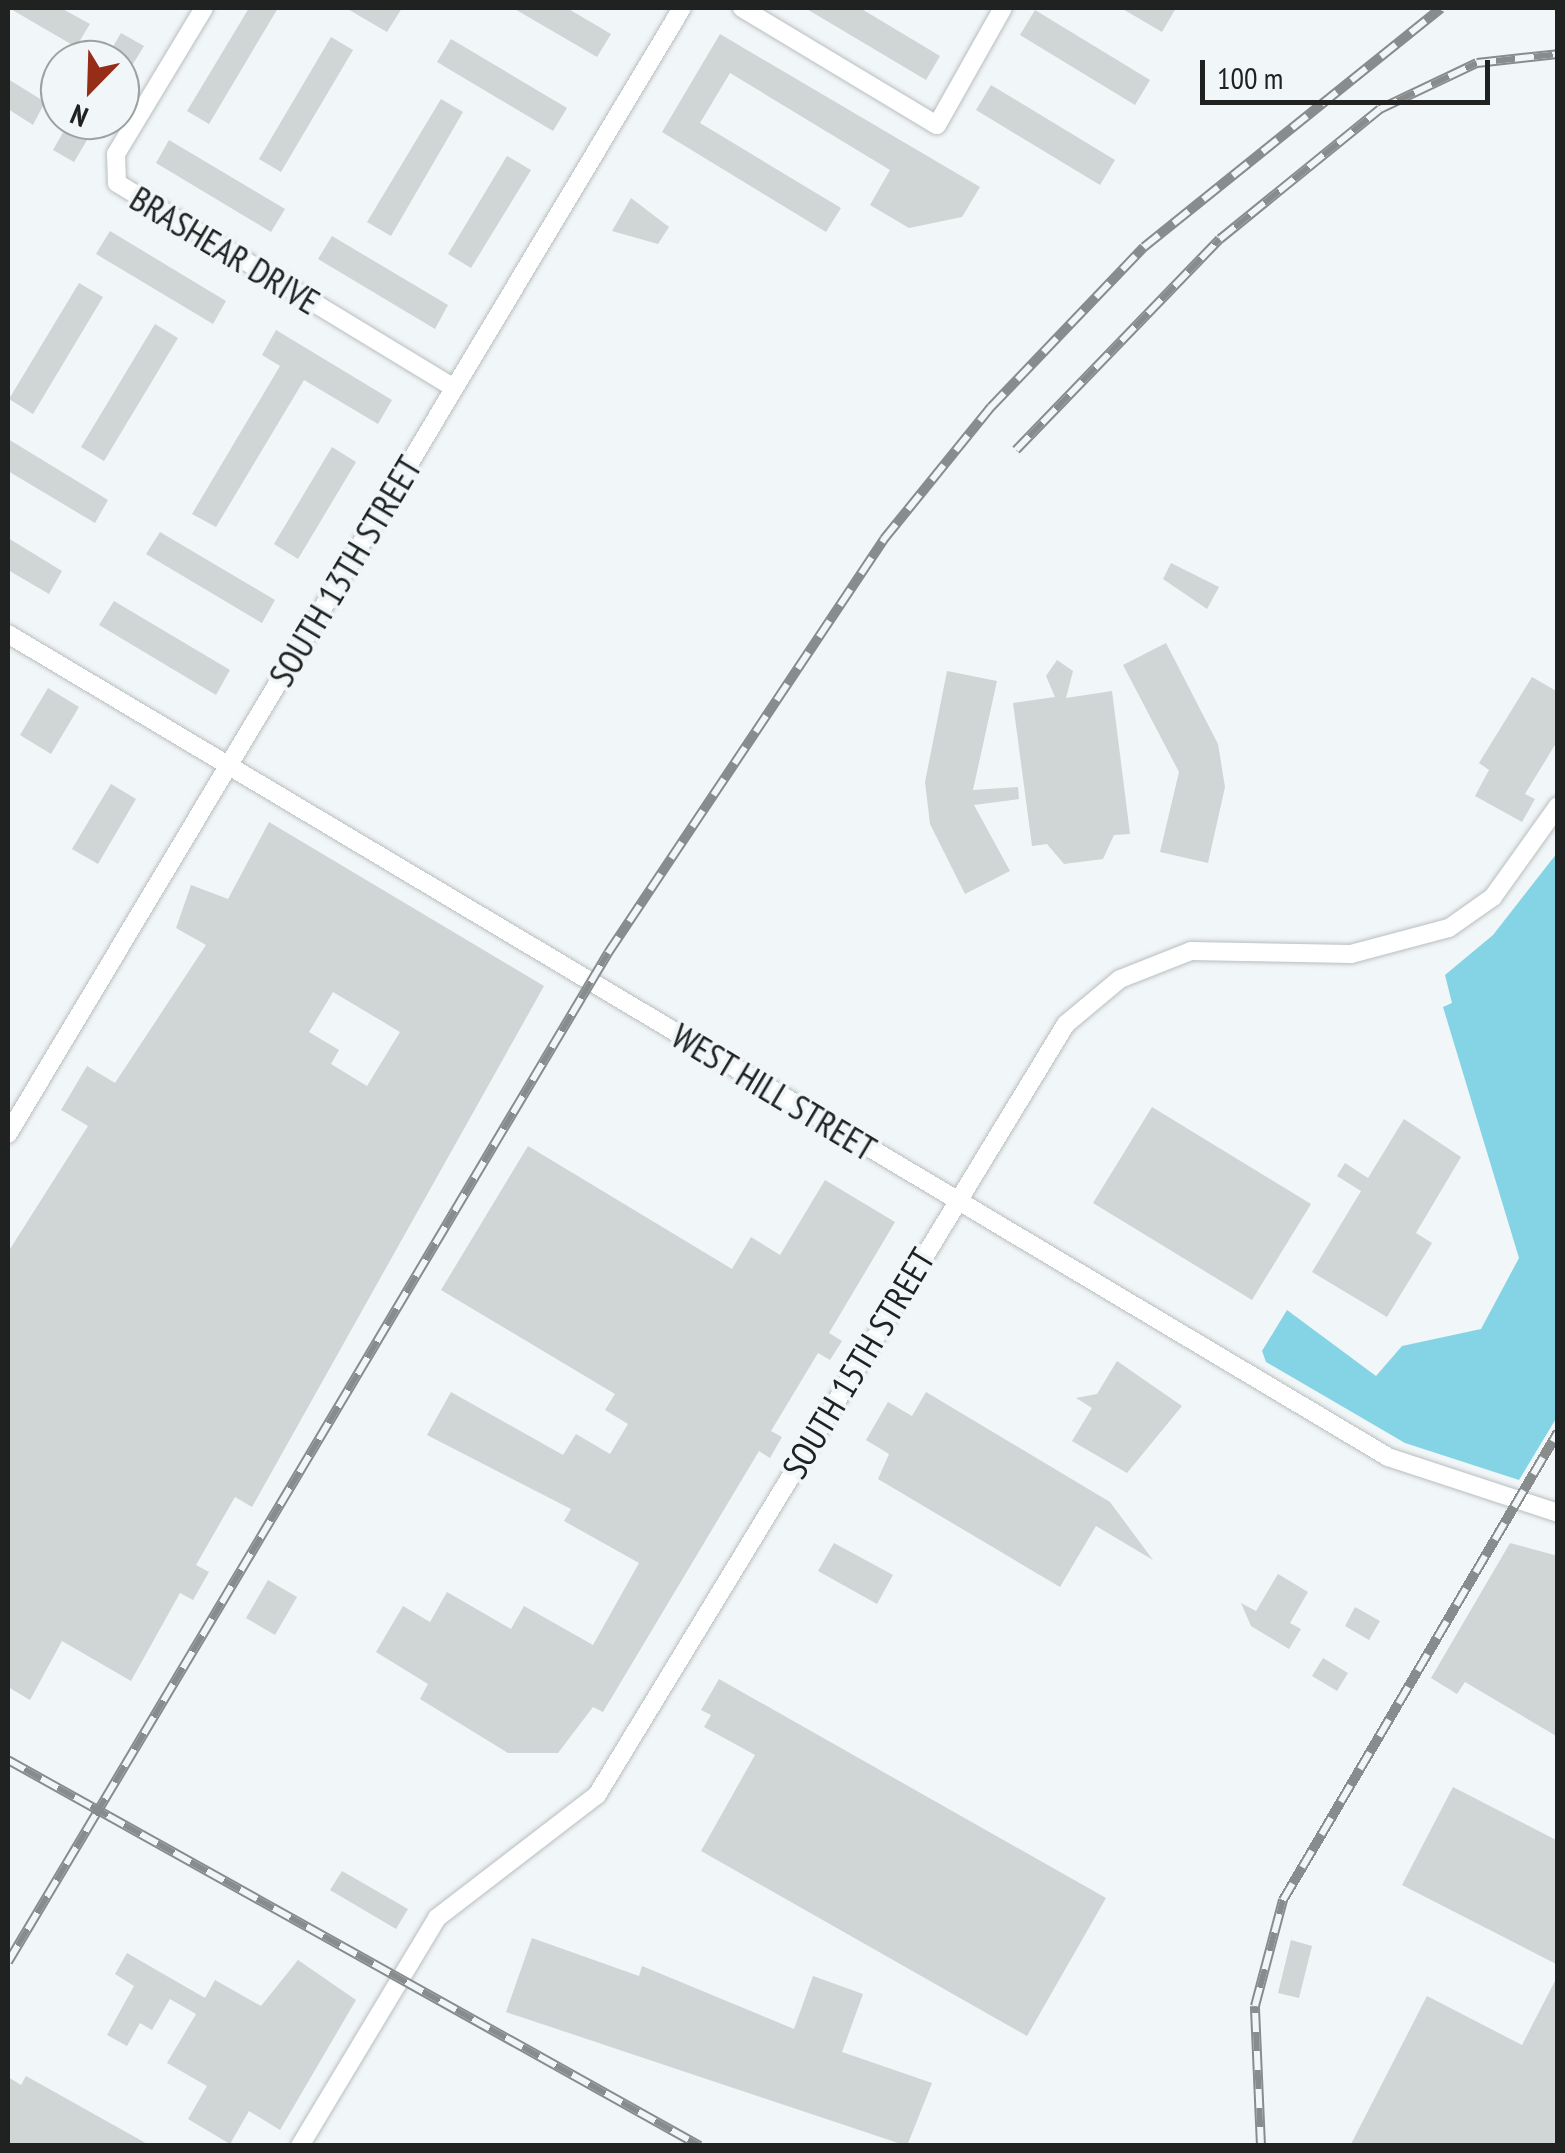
<!DOCTYPE html>
<html>
<head>
<meta charset="utf-8">
<style>
  body { margin:0 }
  #map { position:relative; width:1565px; height:2153px; overflow:hidden; background:#f1f6f8; font-family:"PT Sans Narrow",sans-serif }
  div>[style] { position:absolute }
  [style*='--x'] { left:calc(var(--x)*1px); top:calc(var(--y)*1px); width:calc(var(--w)*1px); rotate:calc(var(--a)*1deg) }
  .green>* { inset:0; background:#85d4e6 }
  .building>* { inset:0; background:#d0d5d6 }
  .roads { filter:drop-shadow(0 0 2px #b9bebf) drop-shadow(0 0 2px #b9bebf) }
  .minor>* { height:18px; margin:-9px; padding:0 9px; transform-origin:9px; border-radius:9px; background:#fff }
  .rail>* { height:10px; margin-top:-5px; transform-origin:0; background:repeating-linear-gradient(90deg,#f1f6f8 0 19px,#888c8d 0 38px); box-sizing:border-box; border-block:2px solid #888c8d }
  span { translate:-50% -50%; white-space:nowrap; text-align:center; line-height:1.15; -webkit-text-stroke:8px #f1f6f8; paint-order:stroke }
  .street-label { font-size:35px; color:#202222 }
  .frame { position:absolute; inset:0; border:10px solid #202222; pointer-events:none }
  .north { position:absolute; left:40px; top:40px; width:100px; height:100px; box-sizing:border-box; background:#f1f6f8; border:2px solid #9da1a2; border-radius:50%; rotate:203deg; font-size:28px; font-weight:700; line-height:40px; text-align:center; color:#202222 }
  .north::after { content:''; display:block; margin:auto; width:35px; height:45px; background:#962d18; clip-path:polygon(50% 0,100% 100%,50% 72%,0 100%) }
  .scale { position:absolute; left:1200px; top:60px; width:290px; height:45px; box-sizing:border-box; border:5px solid #202222; border-top:0; padding-left:12px; font-size:30px; line-height:35px; white-space:nowrap; color:#202222; -webkit-text-stroke:8px #f1f6f8; paint-order:stroke }
</style>
</head>
<body>
<div id="map">
  <div class="green">
    <div style="clip-path:polygon(1557px 853px,1557px 1417px,1519px 1480px,1405px 1443px,1266px 1362px,1262px 1351px,1287px 1310px,1376px 1376px,1402px 1346px,1481px 1329px,1519px 1258px,1443px 1007px,1452px 1003px,1445px 975px,1493px 935px)"></div>
  </div>
  <div class="building">
    <div style="clip-path:polygon(9px 8px,61px 8px,90px 24px,76px 47px)"></div>
    <div style="clip-path:polygon(249px 8px,278px 8px,209px 124px,187px 111px)"></div>
    <div style="clip-path:polygon(346px 8px,402px 8px,387px 32px)"></div>
    <div style="clip-path:polygon(513px 8px,567px 8px,611px 34px,597px 57px)"></div>
    <div style="clip-path:polygon(805px 8px,860px 8px,940px 56px,926px 80px)"></div>
    <div style="clip-path:polygon(1121px 8px,1176px 8px,1162px 32px)"></div>
    <div style="clip-path:polygon(1035px 10px,1150px 80px,1135px 105px,1020px 35px)"></div>
    <div style="clip-path:polygon(121px 33px,144px 46px,120px 85px,120px 60px,105px 60px)"></div>
    <div style="clip-path:polygon(720px 34px,980px 187px,962px 217px,909px 228px,870px 205px,890px 170px,730px 73px,700px 123px,841px 208px,826px 232px,662px 132px)"></div>
    <div style="clip-path:polygon(331px 37px,353px 50px,281px 172px,259px 159px)"></div>
    <div style="clip-path:polygon(451px 39px,567px 108px,553px 131px,437px 62px)"></div>
    <div style="clip-path:polygon(8px 79px,45px 102px,33px 125px,8px 109px)"></div>
    <div style="clip-path:polygon(991px 85px,1115px 160px,1100px 185px,976px 110px)"></div>
    <div style="clip-path:polygon(441px 99px,463px 112px,391px 236px,367px 222px)"></div>
    <div style="clip-path:polygon(70px 120px,99px 120px,74px 162px,53px 150px)"></div>
    <div style="clip-path:polygon(169px 140px,285px 209px,271px 232px,156px 163px)"></div>
    <div style="clip-path:polygon(507px 156px,531px 170px,471px 268px,448px 254px)"></div>
    <div style="clip-path:polygon(631px 198px,669px 227px,658px 244px,612px 231px)"></div>
    <div style="clip-path:polygon(110px 231px,226px 301px,213px 324px,96px 254px)"></div>
    <div style="clip-path:polygon(332px 236px,448px 305px,435px 329px,318px 259px)"></div>
    <div style="clip-path:polygon(79px 283px,103px 297px,33px 414px,9px 399px)"></div>
    <div style="clip-path:polygon(155px 324px,178px 338px,104px 461px,81px 447px)"></div>
    <div style="clip-path:polygon(276px 330px,392px 400px,378px 424px,304px 380px,216px 527px,192px 514px,280px 366px,262px 355px)"></div>
    <div style="clip-path:polygon(8px 439px,108px 500px,95px 523px,8px 471px)"></div>
    <div style="clip-path:polygon(332px 447px,356px 462px,298px 559px,274px 544px)"></div>
    <div style="clip-path:polygon(160px 532px,275px 600px,262px 623px,146px 554px)"></div>
    <div style="clip-path:polygon(8px 538px,62px 571px,49px 594px,8px 570px)"></div>
    <div style="clip-path:polygon(1171px 563px,1219px 587px,1207px 609px,1163px 579px)"></div>
    <div style="clip-path:polygon(114px 601px,230px 670px,216px 695px,99px 625px)"></div>
    <div style="clip-path:polygon(1166px 643px,1218px 744px,1225px 787px,1208px 863px,1160px 852px,1179px 772px,1123px 665px)"></div>
    <div style="clip-path:polygon(1057px 660px,1073px 671px,1066px 698px,1112px 691px,1130px 834px,1114px 835px,1103px 859px,1064px 864px,1047px 844px,1032px 846px,1013px 703px,1055px 697px,1046px 676px)"></div>
    <div style="clip-path:polygon(947px 671px,997px 681px,973px 790px,1018px 787px,1019px 799px,974px 805px,1010px 871px,965px 894px,930px 824px,925px 782px)"></div>
    <div style="clip-path:polygon(1532px 677px,1558px 692px,1558px 740px,1525px 794px,1535px 799px,1522px 822px,1475px 796px,1489px 770px,1479px 763px)"></div>
    <div style="clip-path:polygon(48px 688px,79px 707px,51px 754px,20px 735px)"></div>
    <div style="clip-path:polygon(111px 784px,136px 799px,98px 864px,72px 849px)"></div>
    <div style="clip-path:polygon(evenodd,269px 822px,544px 986px,252px 1507px,235px 1497px,196px 1565px,209px 1572px,193px 1600px,180px 1593px,131px 1681px,62px 1641px,30px 1700px,8px 1687px,10px 1249px,88px 1126px,61px 1110px,87px 1066px,115px 1083px,206px 945px,176px 928px,191px 885px,228px 899px,269px 822px,333px 992px,400px 1032px,367px 1086px,331px 1064px,339px 1050px,309px 1032px,333px 992px)"></div>
    <div style="clip-path:polygon(1152px 1107px,1311px 1204px,1252px 1300px,1093px 1203px)"></div>
    <div style="clip-path:polygon(1404px 1119px,1461px 1157px,1416px 1233px,1432px 1243px,1387px 1317px,1312px 1272px,1361px 1191px,1337px 1176px,1345px 1163px,1368px 1178px)"></div>
    <div style="clip-path:polygon(528px 1146px,732px 1269px,751px 1237px,780px 1255px,825px 1180px,895px 1222px,829px 1333px,842px 1341px,830px 1360px,818px 1353px,771px 1431px,782px 1437px,770px 1458px,759px 1451px,603px 1712px,593px 1707px,558px 1753px,508px 1753px,420px 1699px,428px 1684px,376px 1652px,403px 1606px,430px 1622px,447px 1592px,511px 1629px,524px 1606px,593px 1645px,639px 1563px,564px 1521px,571px 1509px,427px 1435px,451px 1392px,563px 1455px,576px 1434px,610px 1454px,628px 1424px,605px 1410px,615px 1394px,441px 1290px)"></div>
    <div style="clip-path:polygon(1117px 1361px,1182px 1406px,1127px 1473px,1072px 1441px,1092px 1408px,1076px 1398px,1097px 1394px)"></div>
    <div style="clip-path:polygon(926px 1392px,1110px 1502px,1153px 1560px,1096px 1526px,1060px 1587px,878px 1479px,889px 1454px,866px 1440px,888px 1402px,912px 1416px)"></div>
    <div style="clip-path:polygon(834px 1543px,893px 1575px,877px 1604px,818px 1571px)"></div>
    <div style="clip-path:polygon(1510px 1543px,1558px 1556px,1558px 1737px,1465px 1682px,1457px 1694px,1431px 1678px)"></div>
    <div style="clip-path:polygon(1278px 1574px,1308px 1592px,1290px 1623px,1301px 1629px,1289px 1649px,1251px 1626px,1241px 1603px,1256px 1611px)"></div>
    <div style="clip-path:polygon(268px 1580px,297px 1597px,275px 1635px,246px 1618px)"></div>
    <div style="clip-path:polygon(1355px 1607px,1380px 1621px,1369px 1640px,1345px 1626px)"></div>
    <div style="clip-path:polygon(1323px 1658px,1348px 1673px,1337px 1691px,1312px 1676px)"></div>
    <div style="clip-path:polygon(719px 1679px,1106px 1898px,1027px 2036px,701px 1851px,755px 1755px,704px 1727px,711px 1715px,701px 1710px)"></div>
    <div style="clip-path:polygon(1453px 1787px,1558px 1841px,1558px 1965px,1402px 1885px)"></div>
    <div style="clip-path:polygon(342px 1871px,408px 1909px,396px 1929px,330px 1890px)"></div>
    <div style="clip-path:polygon(532px 1938px,639px 1976px,642px 1966px,794px 2029px,813px 1976px,863px 1994px,842px 2052px,932px 2083px,907px 2146px,506px 2012px)"></div>
    <div style="clip-path:polygon(1291px 1940px,1312px 1946px,1299px 1998px,1278px 1993px)"></div>
    <div style="clip-path:polygon(127px 1953px,205px 1998px,215px 1980px,261px 2006px,298px 1960px,356px 2000px,280px 2130px,249px 2111px,230px 2144px,188px 2119px,207px 2086px,167px 2063px,196px 2014px,170px 1999px,152px 2030px,140px 2023px,127px 2046px,107px 2035px,134px 1986px,115px 1974px)"></div>
    <div style="clip-path:polygon(1558px 1975px,1558px 2146px,1350px 2146px,1427px 1996px,1522px 2045px)"></div>
    <div style="clip-path:polygon(26px 2076px,151px 2146px,8px 2146px,8px 2077px,21px 2085px)"></div>
  </div>
  <div class="roads">
    <div class="minor">
      <div style="--x:204;--y:8;--w:170;--a:121.1"></div>
      <div style="--x:116;--y:154;--w:29;--a:88"></div>
      <div style="--x:117;--y:183;--w:394;--a:31.3"></div>
      <div style="--x:742;--y:8;--w:227;--a:31"></div>
      <div style="--x:937;--y:125;--w:134;--a:-60.6"></div>
      <div style="--x:8;--y:634;--w:1607;--a:30.81"></div>
      <div style="--x:1388;--y:1457;--w:179;--a:18.2"></div>
      <div style="--x:8;--y:1134;--w:1312;--a:-59.1"></div>
      <div style="--x:300;--y:2146;--w:266;--a:-59"></div>
      <div style="--x:437;--y:1918;--w:202;--a:-37.6"></div>
      <div style="--x:597;--y:1795;--w:902;--a:-58.69"></div>
      <div style="--x:1066;--y:1024;--w:70;--a:-39.8"></div>
      <div style="--x:1120;--y:979;--w:76;--a:-21.5"></div>
      <div style="--x:1191;--y:951;--w:160;--a:1.1"></div>
      <div style="--x:1351;--y:954;--w:101;--a:-14.9"></div>
      <div style="--x:1449;--y:928;--w:54;--a:-35.2"></div>
      <div style="--x:1493;--y:897;--w:112;--a:-54.5"></div>
    </div>
  </div>
  <div class="rail">
    <div style="--x:1016;--y:450;--w:293;--a:-46"></div>
    <div style="--x:1220;--y:239;--w:206;--a:-39.1"></div>
    <div style="--x:1380;--y:109;--w:107;--a:-25.4"></div>
    <div style="--x:1477;--y:63;--w:81;--a:-6.3"></div>
    <div style="--x:8;--y:1760;--w:792;--a:29.15"></div>
    <div style="--x:8;--y:1962;--w:1174;--a:-59.26"></div>
    <div style="--x:608;--y:953;--w:498;--a:-56.3"></div>
    <div style="--x:884;--y:539;--w:170;--a:-51"></div>
    <div style="--x:991;--y:407;--w:221;--a:-46.3"></div>
    <div style="--x:1144;--y:247;--w:381;--a:-38.8"></div>
    <div style="--x:1261;--y:2146;--w:140;--a:-92.5"></div>
    <div style="--x:1255;--y:2006;--w:110;--a:-75.2"></div>
    <div style="--x:1283;--y:1900;--w:543;--a:-59.56"></div>
  </div>
  <div class="street-label">
    <span style="left:225px;top:250px;rotate:31deg">BRASHEAR DRIVE</span>
    <span style="left:345px;top:571px;rotate:-59deg">SOUTH 13TH STREET</span>
    <span style="left:774px;top:1092px;rotate:31deg">WEST HILL STREET</span>
    <span style="left:858px;top:1363px;rotate:-59deg">SOUTH 15TH STREET</span>
  </div>
  <div class="frame"></div>
  <div class="north">N</div>
  <div class="scale">100 m</div>
</div>
</body>
</html>
